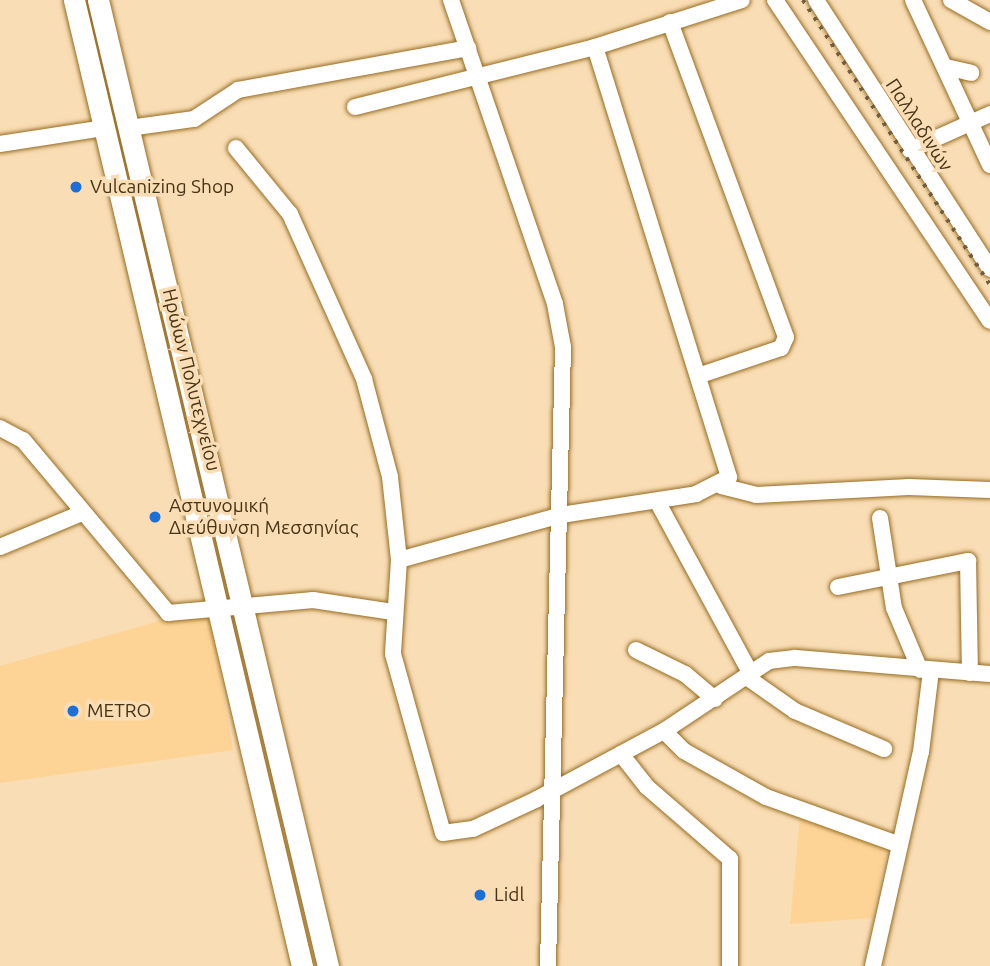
<!DOCTYPE html>
<html>
<head>
<meta charset="utf-8">
<style>
  body { margin:0 }
  #map { position:relative; width:990px; height:966px; overflow:hidden; background:#f9ddb4; font-family:Ubuntu,sans-serif }
  div>[style] { position:absolute }
  [style*='--x'] { left:calc(var(--x)*1px); top:calc(var(--y)*1px); width:calc(var(--w)*1px); rotate:calc(var(--a)*1deg) }
  .built>* { inset:0; background:#fdd496 }
  .roads { filter:drop-shadow(0 0 2px #976c22) drop-shadow(0 0 2px #976c22) }
  .minor>* { height:16px; margin:-8px; padding:0 8px; transform-origin:8px; border-radius:8px; background:#fff }
  .major>* { height:21px; margin:-10.5px; padding:0 10.5px; transform-origin:10.5px; border-radius:10.5px; background:#fff }
  .rail>* { height:3.5px; margin-top:-1.75px; transform-origin:0; background:repeating-linear-gradient(90deg,#725d3d 0 3.5px,transparent 0 10.5px) }
  .dots>* { width:19px; height:19px; translate:-50% -50%; box-sizing:border-box; border:4px solid #f9ddb4; border-radius:50% }
  span { translate:-50% -50%; white-space:nowrap; text-align:center; line-height:1.15; -webkit-text-stroke:7px #f9ddb4; paint-order:stroke }
  .street-label { font-size:19px; color:#473417 }
  .poi-label { font-size:19px; color:#473417 }
  .left { translate:0 -50%; text-align:left }
</style>
</head>
<body>
<div id="map">
  <div class="built">
    <div style="clip-path:polygon(211px 616px,233px 750px,0 783px,0 666px,170px 618px)"></div>
    <div style="clip-path:polygon(800px 816px,888px 845px,872px 918px,790px 924px)"></div>
  </div>
  <div class="roads">
    <div class="minor">
      <div style="--x:451;--y:0;--w:321;--a:71.1"></div>
      <div style="--x:555;--y:304;--w:44;--a:79.5"></div>
      <div style="--x:563;--y:347;--w:619;--a:91.39"></div>
      <div style="--x:775;--y:0;--w:386;--a:56.2"></div>
      <div style="--x:816;--y:0;--w:320;--a:57.1"></div>
      <div style="--x:913;--y:0;--w:182;--a:65"></div>
      <div style="--x:951;--y:0;--w:45;--a:29.4"></div>
      <div style="--x:670;--y:22;--w:336;--a:69.8"></div>
      <div style="--x:786;--y:337;--w:12;--a:114"></div>
      <div style="--x:781;--y:348;--w:84;--a:161.4"></div>
      <div style="--x:946;--y:67;--w:26;--a:13"></div>
      <div style="--x:355;--y:107;--w:247;--a:-14"></div>
      <div style="--x:595;--y:47;--w:154;--a:-17.7"></div>
      <div style="--x:129;--y:128;--w:66;--a:-7.9"></div>
      <div style="--x:194;--y:119;--w:53;--a:-33.4"></div>
      <div style="--x:238;--y:90;--w:234;--a:-10.3"></div>
      <div style="--x:0;--y:144;--w:106;--a:-8.7"></div>
      <div style="--x:236;--y:148;--w:85;--a:50.7"></div>
      <div style="--x:290;--y:214;--w:181;--a:65.8"></div>
      <div style="--x:364;--y:379;--w:101;--a:75.1"></div>
      <div style="--x:390;--y:477;--w:83;--a:83.8"></div>
      <div style="--x:399;--y:560;--w:94;--a:93.7"></div>
      <div style="--x:393;--y:654;--w:186;--a:74.4"></div>
      <div style="--x:443;--y:833;--w:30;--a:-8"></div>
      <div style="--x:473;--y:829;--w:71;--a:-25.1"></div>
      <div style="--x:537;--y:799;--w:144;--a:-28.2"></div>
      <div style="--x:664;--y:731;--w:126;--a:-33.7"></div>
      <div style="--x:769;--y:661;--w:26;--a:-7"></div>
      <div style="--x:795;--y:658;--w:196;--a:4.7"></div>
      <div style="--x:910;--y:150;--w:88;--a:-24.2"></div>
      <div style="--x:0;--y:428;--w:26;--a:28"></div>
      <div style="--x:23;--y:440;--w:226;--a:50"></div>
      <div style="--x:168;--y:613;--w:146;--a:-5.1"></div>
      <div style="--x:313;--y:600;--w:81;--a:8.5"></div>
      <div style="--x:721;--y:486;--w:36;--a:14"></div>
      <div style="--x:756;--y:495;--w:153;--a:-3"></div>
      <div style="--x:909;--y:487;--w:81;--a:2.1"></div>
      <div style="--x:657;--y:501;--w:197;--a:61.5"></div>
      <div style="--x:880;--y:518;--w:91;--a:81.2"></div>
      <div style="--x:894;--y:608;--w:67;--a:67.2"></div>
      <div style="--x:0;--y:547;--w:89;--a:-22.5"></div>
      <div style="--x:399;--y:560;--w:168;--a:-15.5"></div>
      <div style="--x:561;--y:515;--w:137;--a:-8.8"></div>
      <div style="--x:696;--y:494;--w:37;--a:-27"></div>
      <div style="--x:729;--y:477;--w:450;--a:-107.3"></div>
      <div style="--x:838;--y:587;--w:133;--a:-11.3"></div>
      <div style="--x:968;--y:561;--w:112;--a:89"></div>
      <div style="--x:636;--y:650;--w:55;--a:26.1"></div>
      <div style="--x:685;--y:674;--w:39;--a:40"></div>
      <div style="--x:748;--y:678;--w:57;--a:35.1"></div>
      <div style="--x:795;--y:711;--w:97;--a:23.1"></div>
      <div style="--x:664;--y:731;--w:28;--a:45"></div>
      <div style="--x:684;--y:751;--w:94;--a:29.3"></div>
      <div style="--x:766;--y:797;--w:142;--a:19.7"></div>
      <div style="--x:621;--y:754;--w:42;--a:51.8"></div>
      <div style="--x:647;--y:787;--w:110;--a:40.9"></div>
      <div style="--x:730;--y:859;--w:107;--a:90"></div>
      <div style="--x:873;--y:966;--w:219;--a:-77.4"></div>
      <div style="--x:921;--y:752;--w:82;--a:-83"></div>
    </div>
    <div class="major">
      <div style="--x:74;--y:0;--w:993;--a:76.72"></div>
      <div style="--x:98;--y:0;--w:993;--a:76.61"></div>
    </div>
  </div>
  <div class="rail">
    <div style="--x:803;--y:0;--w:341;--a:56.7"></div>
  </div>
  <div class="dots">
    <div style="left:76px;top:187px;background:#1a6fd9"></div>
    <div style="left:155px;top:517px;background:#1a6fd9"></div>
    <div style="left:73px;top:711px;background:#1a6fd9"></div>
    <div style="left:480px;top:895px;background:#1a6fd9"></div>
  </div>
  <div class="street-label">
    <span style="left:919px;top:125px;rotate:57deg">Παλλαδινών</span>
    <span style="left:191px;top:380px;rotate:76deg">Ηρώων Πολυτεχνείου</span>
  </div>
  <div class="poi-label">
    <span class="left" style="left:90px;top:187px">Vulcanizing Shop</span>
    <span class="left" style="left:169px;top:517px">Αστυνομική<br>Διεύθυνση Μεσσηνίας</span>
    <span class="left" style="left:87px;top:711px">METRO</span>
    <span class="left" style="left:494px;top:895px">Lidl</span>
  </div>
</div>
</body>
</html>
